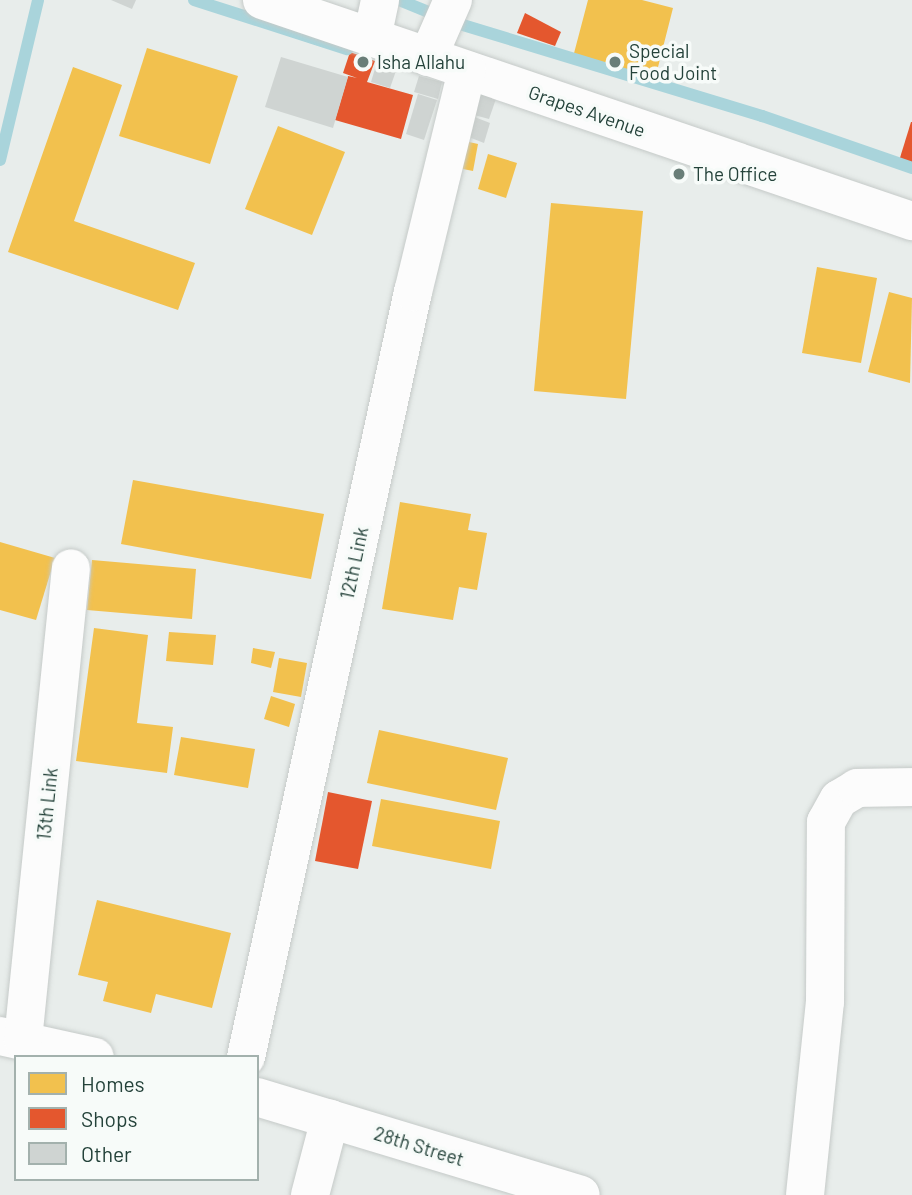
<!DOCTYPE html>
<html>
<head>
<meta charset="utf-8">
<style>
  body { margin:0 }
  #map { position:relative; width:912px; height:1195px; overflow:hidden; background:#e8edeb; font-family:Barlow,sans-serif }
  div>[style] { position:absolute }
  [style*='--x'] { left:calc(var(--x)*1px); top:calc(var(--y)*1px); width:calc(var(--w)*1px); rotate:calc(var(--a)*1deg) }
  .homes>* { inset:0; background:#f2c14e }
  .shops>* { inset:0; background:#e4572e }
  .stream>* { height:12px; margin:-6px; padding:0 6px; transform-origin:6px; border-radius:6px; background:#a9d4db }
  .building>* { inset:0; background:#cfd4d2 }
  .roads { filter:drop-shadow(0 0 2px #c5cac8) drop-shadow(0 0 2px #c5cac8) }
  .minor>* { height:38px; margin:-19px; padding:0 19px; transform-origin:19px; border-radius:19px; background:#fcfcfc }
  .dots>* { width:19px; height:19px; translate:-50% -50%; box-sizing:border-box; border:4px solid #f7fbf9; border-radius:50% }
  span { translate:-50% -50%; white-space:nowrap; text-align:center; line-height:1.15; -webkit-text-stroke:7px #f7fbf9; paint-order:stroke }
  .poi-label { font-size:19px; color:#24423a }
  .left { translate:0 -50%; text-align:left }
  .street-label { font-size:19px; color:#24423a }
  .legend { position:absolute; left:14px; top:1055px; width:245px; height:126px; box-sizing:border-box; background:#f7fbf9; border:2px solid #a3b1ad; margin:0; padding:9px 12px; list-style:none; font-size:21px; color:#24423a }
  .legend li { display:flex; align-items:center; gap:14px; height:35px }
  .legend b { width:35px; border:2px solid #a3b1ad }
</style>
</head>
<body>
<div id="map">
  <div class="homes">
    <div style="clip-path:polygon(588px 0,642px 0,673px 8px,656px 75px,649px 73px,646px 79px,573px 57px)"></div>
    <div style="clip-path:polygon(147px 48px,238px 76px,210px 164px,119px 136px)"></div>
    <div style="clip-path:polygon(73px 67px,122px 85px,74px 221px,195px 263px,178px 310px,8px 252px)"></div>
    <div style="clip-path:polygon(278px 126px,345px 152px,312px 235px,245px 209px)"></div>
    <div style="clip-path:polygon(460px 140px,478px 144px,473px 171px,453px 167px)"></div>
    <div style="clip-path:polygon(488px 154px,517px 163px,506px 198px,478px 189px)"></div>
    <div style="clip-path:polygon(551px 203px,643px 211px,626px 399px,534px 391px)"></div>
    <div style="clip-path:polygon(817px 267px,877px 278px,861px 363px,802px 353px)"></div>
    <div style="clip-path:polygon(889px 292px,912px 298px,910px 383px,868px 372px)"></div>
    <div style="clip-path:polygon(133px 480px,324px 514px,311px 579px,121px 544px)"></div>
    <div style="clip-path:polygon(400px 502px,471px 514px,468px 530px,487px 533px,477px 590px,459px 587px,453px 620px,382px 609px)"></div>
    <div style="clip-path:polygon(0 542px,55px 558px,36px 620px,0 610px)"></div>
    <div style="clip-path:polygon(92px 560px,196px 569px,192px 619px,87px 610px)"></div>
    <div style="clip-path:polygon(94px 628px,148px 635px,137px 723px,173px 727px,167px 773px,76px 761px)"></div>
    <div style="clip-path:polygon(169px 632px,216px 635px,213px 665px,166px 661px)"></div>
    <div style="clip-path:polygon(253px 648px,275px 652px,271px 668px,251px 663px)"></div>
    <div style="clip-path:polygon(279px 658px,307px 663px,301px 697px,273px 692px)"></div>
    <div style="clip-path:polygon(271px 696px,295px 704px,289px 727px,264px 719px)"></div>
    <div style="clip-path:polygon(379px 730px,508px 758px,496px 810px,367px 783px)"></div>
    <div style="clip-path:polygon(181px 737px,255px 749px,248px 788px,174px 775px)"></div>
    <div style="clip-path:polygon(381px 799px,500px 821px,491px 869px,372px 846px)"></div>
    <div style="clip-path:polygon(97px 900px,231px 933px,212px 1008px,156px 994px,151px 1013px,103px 1001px,108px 982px,78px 975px)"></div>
  </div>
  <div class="shops">
    <div style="clip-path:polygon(525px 13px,561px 32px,555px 46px,517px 33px)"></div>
    <div style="clip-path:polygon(350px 52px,375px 61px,367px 82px,413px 95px,401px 139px,335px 120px,348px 76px,357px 78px,343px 73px)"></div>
    <div style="clip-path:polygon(911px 122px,912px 122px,912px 165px,899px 161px)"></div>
    <div style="clip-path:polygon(328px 792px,372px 801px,358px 869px,315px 861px)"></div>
  </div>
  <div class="stream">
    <div style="--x:194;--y:0;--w:161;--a:17.8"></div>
    <div style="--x:399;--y:0;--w:58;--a:22.2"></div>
    <div style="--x:453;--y:22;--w:323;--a:16.9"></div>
    <div style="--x:762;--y:116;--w:159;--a:19.1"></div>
    <div style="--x:0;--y:160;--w:164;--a:-76.6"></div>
  </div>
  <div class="building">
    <div style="clip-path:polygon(111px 0,136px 0,132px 9px)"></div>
    <div style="clip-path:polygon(281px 57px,348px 77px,333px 128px,265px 107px)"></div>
    <div style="clip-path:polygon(377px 62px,397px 68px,390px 88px,371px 82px)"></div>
    <div style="clip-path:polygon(419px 76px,442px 82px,438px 99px,414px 92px)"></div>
    <div style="clip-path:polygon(481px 91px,497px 96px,489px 119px,474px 115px)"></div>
    <div style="clip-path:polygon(418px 94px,437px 100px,424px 140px,406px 134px)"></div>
    <div style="clip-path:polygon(472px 116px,490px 123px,484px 143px,466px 136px)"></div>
  </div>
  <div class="roads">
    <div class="minor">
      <div style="--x:262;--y:0;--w:687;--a:18.78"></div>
      <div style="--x:372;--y:38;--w:39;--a:-78"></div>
      <div style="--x:428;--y:57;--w:62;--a:-66.3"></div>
      <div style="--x:0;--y:1036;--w:97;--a:12.5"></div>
      <div style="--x:23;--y:1040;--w:474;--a:-84.2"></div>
      <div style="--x:246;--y:1057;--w:783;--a:-77.69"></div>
      <div style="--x:413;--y:292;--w:228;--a:-76.3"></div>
      <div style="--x:257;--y:1097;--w:338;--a:16.8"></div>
      <div style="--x:310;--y:1195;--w:79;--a:-75.3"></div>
      <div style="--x:805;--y:1195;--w:194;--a:-84.1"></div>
      <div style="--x:825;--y:1002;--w:180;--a:-89.7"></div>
      <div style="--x:826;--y:822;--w:26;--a:-61"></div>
      <div style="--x:839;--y:799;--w:21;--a:-31"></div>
      <div style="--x:857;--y:788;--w:55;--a:-1"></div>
    </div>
  </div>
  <div class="dots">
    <div style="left:363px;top:62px;background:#697e78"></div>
    <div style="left:615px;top:62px;background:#697e78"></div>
    <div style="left:679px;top:174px;background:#697e78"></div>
  </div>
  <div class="poi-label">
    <span class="left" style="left:629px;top:62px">Special<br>Food Joint</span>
    <span class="left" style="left:377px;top:62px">Isha Allahu</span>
    <span class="left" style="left:693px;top:174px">The Office</span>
  </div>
  <div class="street-label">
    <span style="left:587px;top:111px;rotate:19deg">Grapes Avenue</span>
    <span style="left:354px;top:563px;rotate:-78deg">12th Link</span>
    <span style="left:47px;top:804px;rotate:-84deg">13th Link</span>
    <span style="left:419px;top:1146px;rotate:17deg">28th Street</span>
  </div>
  <ul class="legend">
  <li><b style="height:19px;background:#f2c14e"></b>Homes</li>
  <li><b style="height:19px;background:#e4572e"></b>Shops</li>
  <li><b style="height:19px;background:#cfd4d2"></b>Other</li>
  </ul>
</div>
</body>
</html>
